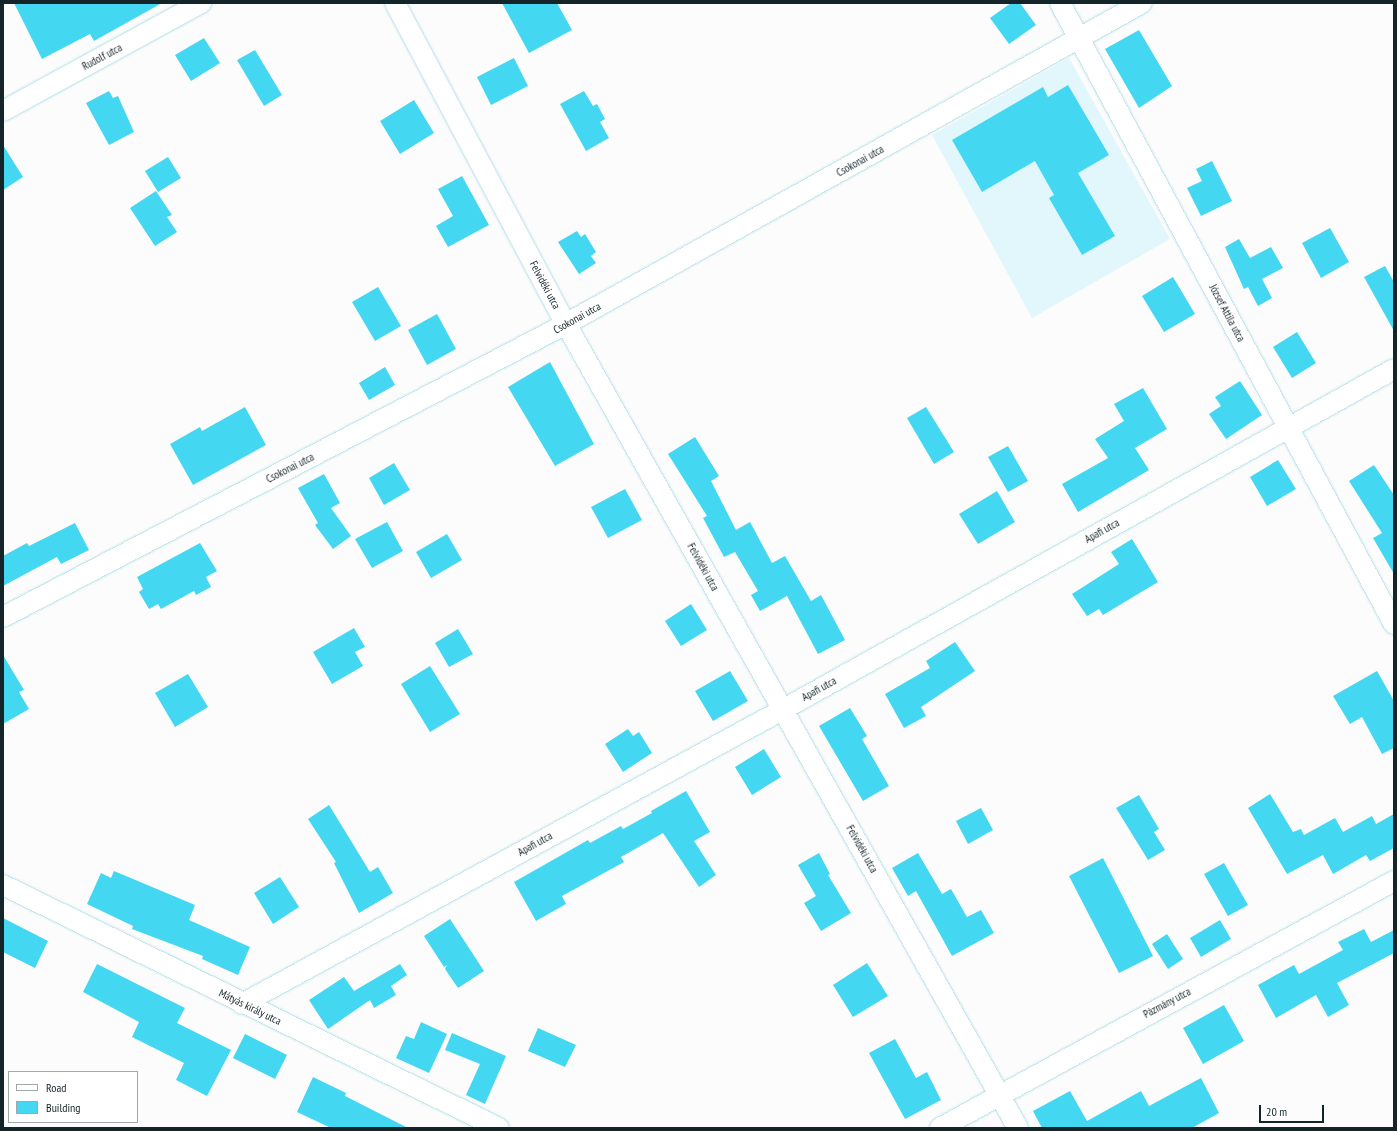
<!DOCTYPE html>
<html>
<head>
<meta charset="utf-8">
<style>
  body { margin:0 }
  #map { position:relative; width:1397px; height:1131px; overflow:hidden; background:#fbfcfb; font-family:"PT Sans Narrow",sans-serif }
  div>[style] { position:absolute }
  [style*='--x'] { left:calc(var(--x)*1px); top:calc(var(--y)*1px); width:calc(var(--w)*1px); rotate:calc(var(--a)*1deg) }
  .built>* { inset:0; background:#e1f7fc }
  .building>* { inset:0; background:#44d7f2 }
  .roads { filter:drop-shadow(0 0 1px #afdde7) drop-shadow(0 0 1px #afdde7) }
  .street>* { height:20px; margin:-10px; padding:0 10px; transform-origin:10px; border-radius:10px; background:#fff }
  span { translate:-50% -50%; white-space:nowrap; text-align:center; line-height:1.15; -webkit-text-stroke:3px #fff; paint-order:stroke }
  .street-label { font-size:11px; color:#142529 }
  .frame { position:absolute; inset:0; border:4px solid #142529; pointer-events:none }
  .legend { position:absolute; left:8px; top:1071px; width:130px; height:52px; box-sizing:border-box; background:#fff; border:1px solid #a1a8a9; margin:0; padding:5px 7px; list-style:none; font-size:12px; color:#142529 }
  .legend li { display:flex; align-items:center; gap:8px; height:20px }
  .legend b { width:20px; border:1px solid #a1a8a9 }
  .scale { position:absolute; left:1259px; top:1105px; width:65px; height:18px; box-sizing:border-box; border:2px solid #142529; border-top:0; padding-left:5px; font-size:12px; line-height:14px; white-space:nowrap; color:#142529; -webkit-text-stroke:3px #fff; paint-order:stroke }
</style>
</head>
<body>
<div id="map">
  <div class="built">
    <div style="clip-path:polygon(1069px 58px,1170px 239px,1032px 318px,932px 135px)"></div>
  </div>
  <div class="building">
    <div style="clip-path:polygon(14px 3px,162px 3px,94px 41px,90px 34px,42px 59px)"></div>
    <div style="clip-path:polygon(502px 3px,557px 3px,572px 30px,529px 53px)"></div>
    <div style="clip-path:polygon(1011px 3px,1020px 3px,1036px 25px,1009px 44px,990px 18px)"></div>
    <div style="clip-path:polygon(1139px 30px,1172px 86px,1139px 108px,1105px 49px)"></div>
    <div style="clip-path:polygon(204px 38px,220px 63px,191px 81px,175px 55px)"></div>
    <div style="clip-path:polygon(255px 50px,282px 95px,264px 106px,237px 60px)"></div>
    <div style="clip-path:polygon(514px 58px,528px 86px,491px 105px,477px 77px)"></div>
    <div style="clip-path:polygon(1068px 85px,1109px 155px,1078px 173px,1115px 236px,1082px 255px,1049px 198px,1054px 195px,1035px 161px,982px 192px,952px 140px,1043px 87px,1048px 97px)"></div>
    <div style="clip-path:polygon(109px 91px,113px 98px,118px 96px,134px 132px,109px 145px,86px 103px)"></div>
    <div style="clip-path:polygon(584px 91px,593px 106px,597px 104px,605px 119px,600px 122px,609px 138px,586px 151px,560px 104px)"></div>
    <div style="clip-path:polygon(414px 100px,434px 133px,400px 154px,380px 121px)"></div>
    <div style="clip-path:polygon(3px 145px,23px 177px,3px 190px)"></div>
    <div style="clip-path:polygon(168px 157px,181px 178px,158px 192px,145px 171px)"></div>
    <div style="clip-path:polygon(1212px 161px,1232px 201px,1201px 216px,1187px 188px,1202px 181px,1196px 169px)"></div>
    <div style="clip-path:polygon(462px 176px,489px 225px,448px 247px,436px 226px,453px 216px,438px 189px)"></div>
    <div style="clip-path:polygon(156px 191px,172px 215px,167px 217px,177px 232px,155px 246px,130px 208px)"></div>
    <div style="clip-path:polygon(1330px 228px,1349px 262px,1321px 278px,1302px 243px)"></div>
    <div style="clip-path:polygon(577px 231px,581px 237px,585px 234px,596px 252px,591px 256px,596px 263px,579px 274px,558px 242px)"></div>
    <div style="clip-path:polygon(1239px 239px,1250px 258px,1271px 247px,1283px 268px,1262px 279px,1272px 298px,1258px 306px,1248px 287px,1244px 289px,1225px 247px)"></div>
    <div style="clip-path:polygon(1385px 266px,1394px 282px,1394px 331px,1364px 277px)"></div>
    <div style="clip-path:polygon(1173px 277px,1195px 314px,1164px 332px,1142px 296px)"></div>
    <div style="clip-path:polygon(378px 287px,401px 326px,375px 341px,352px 302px)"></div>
    <div style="clip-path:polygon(437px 314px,456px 349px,427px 365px,408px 330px)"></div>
    <div style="clip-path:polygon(1297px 332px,1316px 363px,1292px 378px,1273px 347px)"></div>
    <div style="clip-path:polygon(550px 362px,594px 444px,555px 466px,508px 387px)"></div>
    <div style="clip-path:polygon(385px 367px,395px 385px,369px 400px,359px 383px)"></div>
    <div style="clip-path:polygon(1240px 381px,1262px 415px,1226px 439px,1209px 414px,1221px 406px,1215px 397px)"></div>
    <div style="clip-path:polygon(1143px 388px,1167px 429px,1135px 448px,1149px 470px,1078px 512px,1062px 484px,1108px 458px,1095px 439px,1124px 421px,1114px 404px)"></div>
    <div style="clip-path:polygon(245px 407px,266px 445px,193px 485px,170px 444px,200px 427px,202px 431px)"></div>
    <div style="clip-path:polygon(926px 407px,954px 452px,934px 464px,907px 418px)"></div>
    <div style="clip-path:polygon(695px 437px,719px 476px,711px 481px,736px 530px,750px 522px,772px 563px,785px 556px,811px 601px,821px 595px,845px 640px,818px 654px,787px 596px,760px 611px,751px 595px,758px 591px,735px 552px,724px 557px,703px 518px,707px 516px,668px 454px)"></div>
    <div style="clip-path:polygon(1008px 446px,1028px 481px,1008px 492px,988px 457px)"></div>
    <div style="clip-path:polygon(1278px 460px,1296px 489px,1267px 506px,1250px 477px)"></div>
    <div style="clip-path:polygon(394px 463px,410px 490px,384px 505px,369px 478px)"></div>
    <div style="clip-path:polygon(1374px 465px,1394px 495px,1394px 574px,1373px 538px,1382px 533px,1349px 481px)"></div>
    <div style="clip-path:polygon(324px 474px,340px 503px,331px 508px,351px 536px,333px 549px,315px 525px,318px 523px,298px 488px)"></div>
    <div style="clip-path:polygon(625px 489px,642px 520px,608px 538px,591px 507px)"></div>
    <div style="clip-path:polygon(997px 491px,1015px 522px,978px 544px,959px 514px)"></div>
    <div style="clip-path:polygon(387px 522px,403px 551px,372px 568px,355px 539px)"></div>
    <div style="clip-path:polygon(75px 523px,89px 550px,61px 564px,57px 557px,3px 586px,3px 556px,27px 543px,29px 546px)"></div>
    <div style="clip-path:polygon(447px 534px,462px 560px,431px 578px,416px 552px)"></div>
    <div style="clip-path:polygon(1132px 539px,1158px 582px,1103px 615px,1099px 609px,1087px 616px,1072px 594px,1119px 564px,1111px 552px)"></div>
    <div style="clip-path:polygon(200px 543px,217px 571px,206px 577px,211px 587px,196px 595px,194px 591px,161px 609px,158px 604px,149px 609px,139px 592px,143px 589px,137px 577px)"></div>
    <div style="clip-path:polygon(691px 604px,707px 630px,681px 646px,665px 621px)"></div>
    <div style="clip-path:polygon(354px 628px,365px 647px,355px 652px,363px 666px,332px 684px,313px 652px)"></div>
    <div style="clip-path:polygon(458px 629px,473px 654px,449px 667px,435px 643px)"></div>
    <div style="clip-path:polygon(955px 642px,975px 671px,921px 707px,926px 716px,904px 728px,885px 694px,930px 668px,926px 661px)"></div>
    <div style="clip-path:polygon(3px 655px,24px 690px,19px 692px,29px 709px,3px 724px)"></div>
    <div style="clip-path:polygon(430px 666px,460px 714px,430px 732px,401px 684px)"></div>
    <div style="clip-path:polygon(730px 671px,748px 701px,713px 721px,695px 691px)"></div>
    <div style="clip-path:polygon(1377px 671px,1394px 701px,1394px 748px,1382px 754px,1362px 717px,1350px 724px,1333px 696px)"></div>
    <div style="clip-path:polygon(188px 674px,208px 707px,175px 727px,155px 693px)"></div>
    <div style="clip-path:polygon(850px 708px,867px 736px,862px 739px,889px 786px,863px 801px,819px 726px)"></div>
    <div style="clip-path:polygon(628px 729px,633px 736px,639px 732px,652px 753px,623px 772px,605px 744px)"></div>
    <div style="clip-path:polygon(764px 749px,781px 777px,752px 795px,735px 767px)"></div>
    <div style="clip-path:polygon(686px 791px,710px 832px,694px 841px,716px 875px,699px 887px,663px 833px,621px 857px,624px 862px,562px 896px,566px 904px,536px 921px,514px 882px,588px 840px,590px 843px,621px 826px,623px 829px,652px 813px,651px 811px)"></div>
    <div style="clip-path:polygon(1270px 794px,1293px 832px,1301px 829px,1304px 835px,1335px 818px,1343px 832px,1372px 816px,1376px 824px,1394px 814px,1394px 848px,1370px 861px,1366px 855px,1333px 874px,1323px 855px,1287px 874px,1248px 808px)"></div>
    <div style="clip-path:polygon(1139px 795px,1159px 829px,1154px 832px,1165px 850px,1148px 860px,1116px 808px)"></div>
    <div style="clip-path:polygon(329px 805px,370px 872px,378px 867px,393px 893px,359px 913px,334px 863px,336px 862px,308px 819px)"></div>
    <div style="clip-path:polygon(981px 808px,993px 830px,968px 844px,956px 821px)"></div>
    <div style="clip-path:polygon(819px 853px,830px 874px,828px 875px,851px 913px,821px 931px,804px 903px,816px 896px,798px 865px)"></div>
    <div style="clip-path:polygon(918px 853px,942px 894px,951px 889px,967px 917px,981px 910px,994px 933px,952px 956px,916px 891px,908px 896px,892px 868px)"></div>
    <div style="clip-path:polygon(1103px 858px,1153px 956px,1119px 973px,1069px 876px)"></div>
    <div style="clip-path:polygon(1224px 863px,1248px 905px,1228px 916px,1204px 874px)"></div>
    <div style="clip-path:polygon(114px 871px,195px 905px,189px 920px,250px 947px,238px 975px,202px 959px,203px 956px,132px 929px,133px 926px,87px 904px,101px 873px,111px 878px)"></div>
    <div style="clip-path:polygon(280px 877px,299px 907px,273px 924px,254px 893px)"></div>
    <div style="clip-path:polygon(3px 918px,48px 941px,35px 968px,3px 952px)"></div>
    <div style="clip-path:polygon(450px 919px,484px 971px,458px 988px,445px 969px,447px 965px,444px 967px,424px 936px)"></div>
    <div style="clip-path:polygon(1220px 920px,1231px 939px,1201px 957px,1190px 938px)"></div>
    <div style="clip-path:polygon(1364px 929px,1371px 942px,1394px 930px,1394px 953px,1337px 983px,1349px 1005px,1328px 1017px,1316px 995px,1276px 1018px,1258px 985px,1294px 965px,1299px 974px,1343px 950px,1338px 942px)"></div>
    <div style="clip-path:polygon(1167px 934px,1183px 959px,1168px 969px,1152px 944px)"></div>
    <div style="clip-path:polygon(867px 963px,888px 996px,853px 1017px,833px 985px)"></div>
    <div style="clip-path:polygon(97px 964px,185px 1008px,177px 1023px,231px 1050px,207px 1096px,176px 1080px,184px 1063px,132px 1037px,139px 1022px,83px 992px)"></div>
    <div style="clip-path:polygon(400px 964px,407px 975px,391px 986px,396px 995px,374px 1008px,370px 1000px,328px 1029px,309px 1000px,344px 977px,354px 991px)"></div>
    <div style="clip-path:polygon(1224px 1005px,1244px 1041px,1203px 1064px,1183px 1028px)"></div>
    <div style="clip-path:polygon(421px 1022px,447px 1034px,429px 1073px,396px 1058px,406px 1036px,414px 1039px)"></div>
    <div style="clip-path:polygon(538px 1028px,576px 1045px,565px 1067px,528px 1051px)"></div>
    <div style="clip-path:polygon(452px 1033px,506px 1056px,485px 1104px,466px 1095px,480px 1064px,445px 1050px)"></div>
    <div style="clip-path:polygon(245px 1034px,287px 1055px,275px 1079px,233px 1058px)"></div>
    <div style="clip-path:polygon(895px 1039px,916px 1078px,927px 1072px,941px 1100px,905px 1119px,869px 1053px)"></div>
    <div style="clip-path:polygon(313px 1077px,346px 1093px,345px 1096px,408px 1128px,331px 1128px,297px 1112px)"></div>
    <div style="clip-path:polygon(1201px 1078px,1219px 1113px,1192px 1128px,1042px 1128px,1033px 1111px,1070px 1091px,1087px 1121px,1141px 1091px,1149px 1106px)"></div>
  </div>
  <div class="roads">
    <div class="street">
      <div style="--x:395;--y:3;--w:364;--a:62"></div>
      <div style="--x:566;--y:324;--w:922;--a:60.66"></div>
      <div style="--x:1060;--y:3;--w:705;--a:61.73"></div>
      <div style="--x:3;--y:111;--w:226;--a:-28.6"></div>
      <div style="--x:3;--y:617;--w:635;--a:-27.49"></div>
      <div style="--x:566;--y:324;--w:659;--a:-29.13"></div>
      <div style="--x:3;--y:885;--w:552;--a:26.1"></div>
      <div style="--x:242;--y:1004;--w:617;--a:-28.56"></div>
      <div style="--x:784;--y:709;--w:698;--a:-29.13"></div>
      <div style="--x:940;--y:1128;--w:517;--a:-28.55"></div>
    </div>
  </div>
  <div class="street-label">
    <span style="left:102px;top:57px;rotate:-28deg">Rudolf utca</span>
    <span style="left:860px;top:161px;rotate:-29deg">Csokonai utca</span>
    <span style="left:545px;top:285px;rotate:62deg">Felvidéki utca</span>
    <span style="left:1227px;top:313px;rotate:62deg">József Attila utca</span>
    <span style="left:577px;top:318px;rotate:-29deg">Csokonai utca</span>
    <span style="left:290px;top:468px;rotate:-27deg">Csokonai utca</span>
    <span style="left:1102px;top:531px;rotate:-29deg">Apafi utca</span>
    <span style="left:703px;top:567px;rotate:61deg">Felvidéki utca</span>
    <span style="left:819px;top:689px;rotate:-29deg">Apafi utca</span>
    <span style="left:535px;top:844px;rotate:-29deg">Apafi utca</span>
    <span style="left:862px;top:849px;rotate:61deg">Felvidéki utca</span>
    <span style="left:1167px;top:1003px;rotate:-28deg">Pázmány utca</span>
    <span style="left:250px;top:1007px;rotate:26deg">Mátyás király utca</span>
  </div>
  <div class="frame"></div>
  <ul class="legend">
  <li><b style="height:5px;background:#fff"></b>Road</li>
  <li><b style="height:11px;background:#44d7f2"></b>Building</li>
  </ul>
  <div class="scale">20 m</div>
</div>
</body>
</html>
